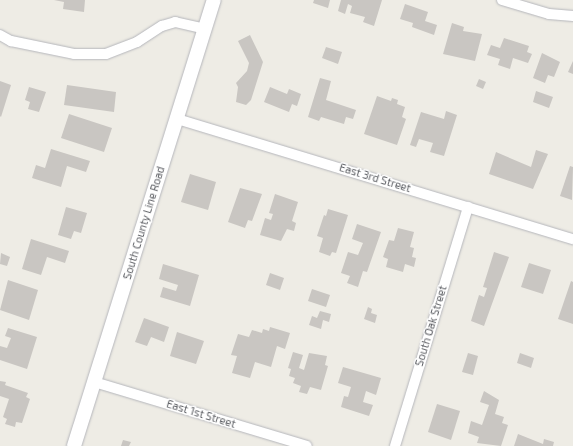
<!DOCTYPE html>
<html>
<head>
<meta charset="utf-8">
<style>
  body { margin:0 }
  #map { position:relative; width:573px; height:446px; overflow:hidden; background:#eeece5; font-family:"Exo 2",sans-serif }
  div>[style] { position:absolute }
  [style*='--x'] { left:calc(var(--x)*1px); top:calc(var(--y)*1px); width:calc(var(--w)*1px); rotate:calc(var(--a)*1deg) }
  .building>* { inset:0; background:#c9c6c2 }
  .roads { filter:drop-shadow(0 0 1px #b5b6bb) drop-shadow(0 0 1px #b5b6bb) }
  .street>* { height:10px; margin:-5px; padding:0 5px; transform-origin:5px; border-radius:5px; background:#fff }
  .secondary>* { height:14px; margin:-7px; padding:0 7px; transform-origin:7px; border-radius:7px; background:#fff }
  span { translate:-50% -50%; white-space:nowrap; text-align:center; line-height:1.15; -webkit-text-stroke:3px #fff; paint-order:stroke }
  .street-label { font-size:11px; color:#5d5f64 }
</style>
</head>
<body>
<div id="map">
  <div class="building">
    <div style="clip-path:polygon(54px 0,85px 0,84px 12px,63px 9px,64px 2px)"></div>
    <div style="clip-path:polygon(314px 0,330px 0,328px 8px,313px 3px)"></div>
    <div style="clip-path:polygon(341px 0,382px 0,374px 26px,363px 22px,365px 17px,350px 13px,352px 6px,348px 4px,345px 14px,338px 11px)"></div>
    <div style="clip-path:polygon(405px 4px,428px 12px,425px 21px,437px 25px,434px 35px,412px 27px,413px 23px,400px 19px)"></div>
    <div style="clip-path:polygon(452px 23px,464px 27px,463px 31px,482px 34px,475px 61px,443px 54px)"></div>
    <div style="clip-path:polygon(250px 35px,263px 62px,251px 100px,246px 105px,236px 102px,238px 87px,236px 83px,247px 71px,249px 63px,238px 41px)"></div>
    <div style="clip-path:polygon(504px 38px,529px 46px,527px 52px,532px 54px,528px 63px,513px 58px,510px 69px,498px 65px,500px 59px,487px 55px,491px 45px,500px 48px)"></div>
    <div style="clip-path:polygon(326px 47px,342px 52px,338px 64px,322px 58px)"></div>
    <div style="clip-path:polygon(542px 53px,560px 62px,554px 77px,548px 75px,545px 83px,533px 78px)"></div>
    <div style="clip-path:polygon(573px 61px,573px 74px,568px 72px)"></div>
    <div style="clip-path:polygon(320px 78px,331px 81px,326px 100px,356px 110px,353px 119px,346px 117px,344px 124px,321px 117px,319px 121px,308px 117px)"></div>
    <div style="clip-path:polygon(479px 79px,486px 82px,483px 89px,476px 86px)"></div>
    <div style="clip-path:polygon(0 81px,11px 85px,1px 117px,0 116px)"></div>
    <div style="clip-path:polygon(67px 85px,116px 92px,114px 112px,64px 105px)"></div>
    <div style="clip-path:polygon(29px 87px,46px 92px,39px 112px,28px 109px,30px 102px,25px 100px)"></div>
    <div style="clip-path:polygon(270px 87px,287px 94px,289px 89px,301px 94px,297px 106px,292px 104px,289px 112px,264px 102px)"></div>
    <div style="clip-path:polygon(536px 91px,553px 97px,549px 108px,533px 102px)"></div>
    <div style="clip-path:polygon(377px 96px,391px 101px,392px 98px,398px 100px,397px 104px,405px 107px,402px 117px,406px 119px,397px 145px,364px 134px)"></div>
    <div style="clip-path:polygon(446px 111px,457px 115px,444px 156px,430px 152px,433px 143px,419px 139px,416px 147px,410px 145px,421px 112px,444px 119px)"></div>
    <div style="clip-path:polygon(69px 114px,112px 128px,104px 152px,61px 138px)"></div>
    <div style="clip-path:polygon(51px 149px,90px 161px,86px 172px,67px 166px,61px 187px,32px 178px,36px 165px,45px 168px)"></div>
    <div style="clip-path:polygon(536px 150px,548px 154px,533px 189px,489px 174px,496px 152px,531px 167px)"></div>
    <div style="clip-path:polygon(570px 166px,573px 167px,572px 200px,560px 196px)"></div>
    <div style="clip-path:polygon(190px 174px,216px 182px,208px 210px,181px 202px)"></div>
    <div style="clip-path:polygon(240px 188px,262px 194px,252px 221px,248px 220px,245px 228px,228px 222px)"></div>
    <div style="clip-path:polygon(275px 194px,298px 202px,292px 221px,296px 223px,294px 231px,287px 229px,281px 241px,260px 235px,265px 218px,271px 220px,273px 214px,269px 213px)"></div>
    <div style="clip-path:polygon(66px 207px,87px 213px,81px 233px,74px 231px,71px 239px,58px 235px)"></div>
    <div style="clip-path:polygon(328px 209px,348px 215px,336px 253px,332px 252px,330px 256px,319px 252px,323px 238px,317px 236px,324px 215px,326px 216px)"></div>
    <div style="clip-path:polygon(357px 224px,381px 232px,367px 272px,363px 271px,358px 287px,347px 283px,350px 276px,341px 273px,348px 252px,358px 255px,363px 243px,352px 239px)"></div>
    <div style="clip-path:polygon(398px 228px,414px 232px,410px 247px,414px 248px,412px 257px,416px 258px,414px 267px,405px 264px,403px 272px,386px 267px,388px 259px,383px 257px,389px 240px,394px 241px)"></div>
    <div style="clip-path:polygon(31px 239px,69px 251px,65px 263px,47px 257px,41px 275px,22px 269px)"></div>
    <div style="clip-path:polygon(494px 252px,509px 257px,484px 326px,471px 321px,479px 295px,484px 297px,487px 288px,483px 287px)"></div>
    <div style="clip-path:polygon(1px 253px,10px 257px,7px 266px,0 264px)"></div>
    <div style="clip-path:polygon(529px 263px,551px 270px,543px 294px,521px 287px)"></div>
    <div style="clip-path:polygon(163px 264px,199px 275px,190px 306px,160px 297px,163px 287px,176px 291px,178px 285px,159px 279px)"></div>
    <div style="clip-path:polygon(270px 273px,284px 278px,280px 290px,266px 285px)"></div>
    <div style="clip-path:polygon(8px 280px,38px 290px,29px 320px,0 310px)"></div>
    <div style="clip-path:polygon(571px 281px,573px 282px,573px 324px,558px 319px)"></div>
    <div style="clip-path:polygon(312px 289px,330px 295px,326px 307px,308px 301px)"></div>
    <div style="clip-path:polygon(368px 307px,372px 309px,371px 313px,377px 315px,375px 323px,364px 319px)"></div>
    <div style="clip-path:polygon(320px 311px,331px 314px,329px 322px,323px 320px,321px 329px,309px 325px,312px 316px,317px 318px)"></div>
    <div style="clip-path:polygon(144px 318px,169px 327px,164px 342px,151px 337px,147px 346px,135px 342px)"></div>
    <div style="clip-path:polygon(270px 327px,290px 333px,285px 349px,277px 346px,271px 367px,255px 362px,250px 378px,232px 373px,237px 356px,231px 355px,238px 334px,249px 337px,252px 330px,262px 333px,263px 329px,269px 331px)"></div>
    <div style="clip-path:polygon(8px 328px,37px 337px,27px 369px,0 360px,0 346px,7px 348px,11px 338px,5px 336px)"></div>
    <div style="clip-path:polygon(177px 332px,204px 341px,196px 364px,170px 356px)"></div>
    <div style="clip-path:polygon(293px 352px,303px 355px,299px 368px,304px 370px,309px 353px,327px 356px,325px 365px,328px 366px,321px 390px,310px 387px,307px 394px,299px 392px,301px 386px,293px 383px,295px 378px,289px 376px,291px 369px,288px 368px)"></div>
    <div style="clip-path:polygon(468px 353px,478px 356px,473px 375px,462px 372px)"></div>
    <div style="clip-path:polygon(520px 353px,534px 358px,531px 368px,517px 363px)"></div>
    <div style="clip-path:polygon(343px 367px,381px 378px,376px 395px,366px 391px,363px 402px,373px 405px,369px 416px,341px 407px,344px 396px,348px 397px,351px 387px,338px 383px)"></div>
    <div style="clip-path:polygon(0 381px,6px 382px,5px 385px,28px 393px,26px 397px,30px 399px,22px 423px,16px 422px,15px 427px,5px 424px,7px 419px,3px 417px,9px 399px,0 396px)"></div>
    <div style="clip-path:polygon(484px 391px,499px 400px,495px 414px,504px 417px,502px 423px,508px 425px,501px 446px,477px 443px,479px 437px,468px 433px,471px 421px,482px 425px,489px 405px,480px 402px)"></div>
    <div style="clip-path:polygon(437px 404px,460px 411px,451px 440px,428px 432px)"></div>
    <div style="clip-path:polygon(518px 434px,543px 444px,544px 439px,554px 442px,553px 446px,514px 446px)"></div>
    <div style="clip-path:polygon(123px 440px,131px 442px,129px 446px,121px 446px)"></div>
  </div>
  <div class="roads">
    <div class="street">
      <div style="--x:502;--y:0;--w:49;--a:16.6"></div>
      <div style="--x:549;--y:14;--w:24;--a:5"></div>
      <div style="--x:0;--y:35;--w:13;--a:29"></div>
      <div style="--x:11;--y:41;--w:64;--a:11.7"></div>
      <div style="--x:74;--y:54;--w:32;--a:0"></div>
      <div style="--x:106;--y:54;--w:33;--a:-21"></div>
      <div style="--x:137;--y:42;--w:30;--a:-33"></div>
      <div style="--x:162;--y:26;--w:14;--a:-17"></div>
      <div style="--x:175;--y:22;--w:31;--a:13"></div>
      <div style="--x:177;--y:119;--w:414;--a:16.9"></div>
      <div style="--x:94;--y:382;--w:222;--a:16.7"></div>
      <div style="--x:395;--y:446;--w:250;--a:-73"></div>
    </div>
    <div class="secondary">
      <div style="--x:74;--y:446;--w:467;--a:-72.6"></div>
    </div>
  </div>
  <div class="street-label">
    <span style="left:375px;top:178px;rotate:17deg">East 3rd Street</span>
    <span style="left:144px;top:223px;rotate:-73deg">South County Line Road</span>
    <span style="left:431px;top:326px;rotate:-73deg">South Oak Street</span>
    <span style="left:201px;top:414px;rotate:17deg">East 1st Street</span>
  </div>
</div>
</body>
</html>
